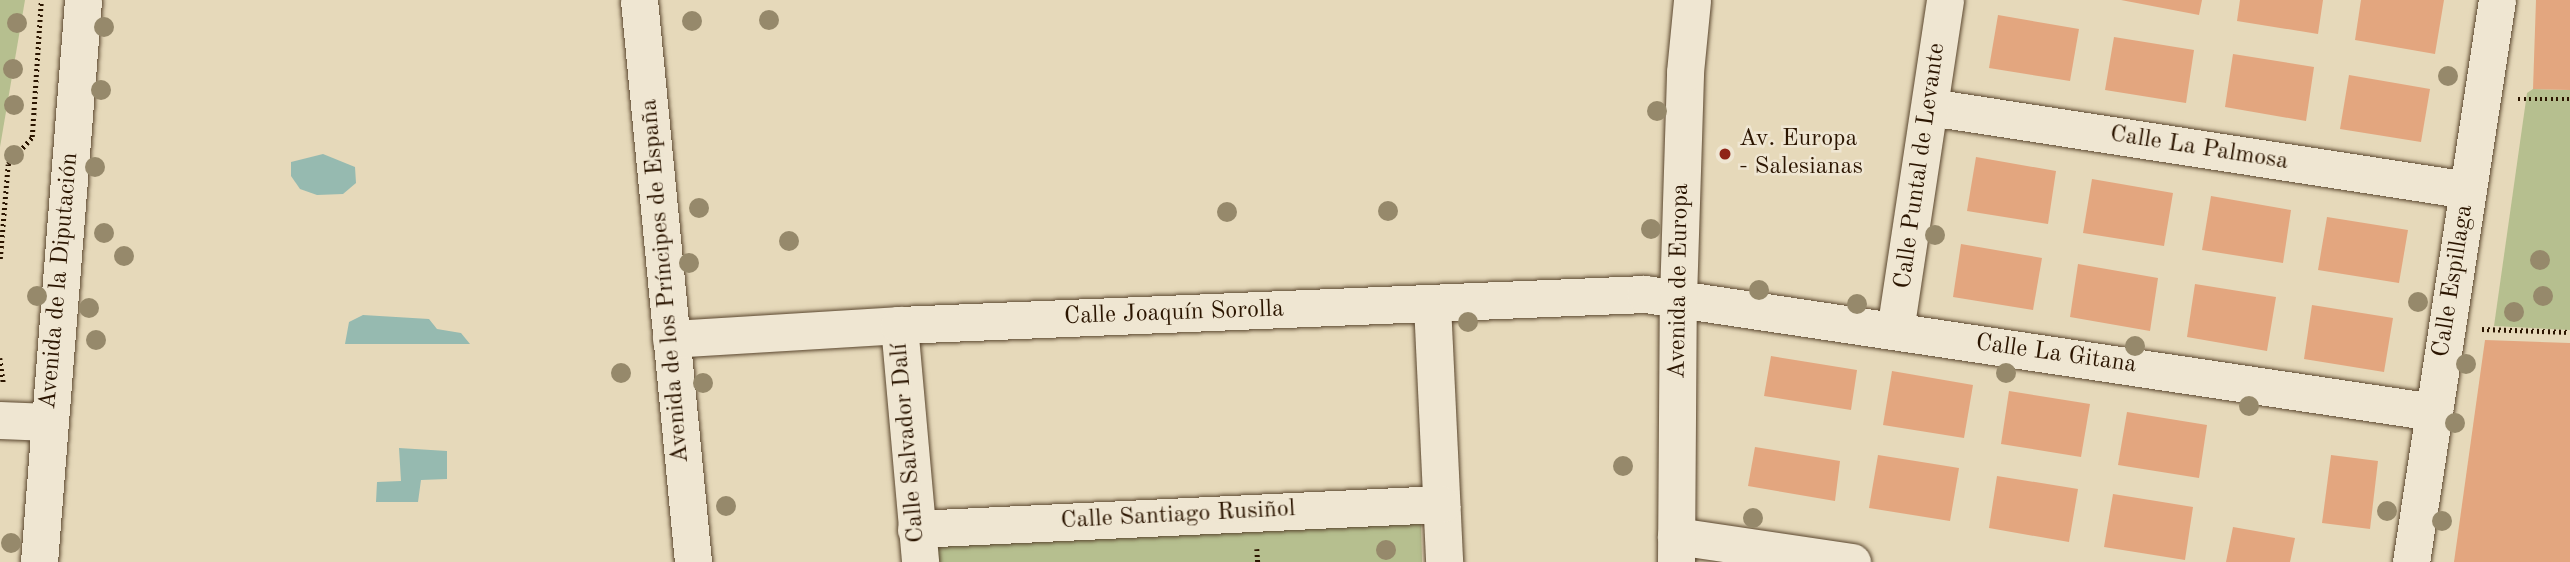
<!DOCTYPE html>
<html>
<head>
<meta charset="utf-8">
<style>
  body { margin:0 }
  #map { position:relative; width:2570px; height:562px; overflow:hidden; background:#e6d9ba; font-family:"Old Standard TT",serif }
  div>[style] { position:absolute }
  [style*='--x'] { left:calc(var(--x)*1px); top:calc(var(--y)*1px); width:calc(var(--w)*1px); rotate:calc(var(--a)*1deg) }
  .green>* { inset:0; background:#b6bf8f }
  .water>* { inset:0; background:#96bab0 }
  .building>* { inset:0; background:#e3a67f }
  .path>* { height:4.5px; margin-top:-2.25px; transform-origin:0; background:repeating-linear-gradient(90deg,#2b1500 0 2px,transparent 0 5.5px) }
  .roads { filter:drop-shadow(0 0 2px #5a462e) drop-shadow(0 0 2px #5a462e) }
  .minor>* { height:37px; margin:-18.5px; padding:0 18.5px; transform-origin:18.5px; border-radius:18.5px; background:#efe6d2 }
  .trees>* { width:20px; height:20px; margin:-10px; border-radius:50%; background:#96896b }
  .dots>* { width:19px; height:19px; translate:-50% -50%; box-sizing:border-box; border:4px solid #efe6d2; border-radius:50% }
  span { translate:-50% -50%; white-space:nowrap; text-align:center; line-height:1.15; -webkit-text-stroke:5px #efe6d2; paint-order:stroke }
  .poi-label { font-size:24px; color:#2b1500 }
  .left { translate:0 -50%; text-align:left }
  .street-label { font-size:24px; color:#2b1500 }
</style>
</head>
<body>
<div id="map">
  <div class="green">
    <div style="clip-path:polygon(0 0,25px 0,0 147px)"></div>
    <div style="clip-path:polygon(2533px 89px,2570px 90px,2570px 330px,2494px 326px,2527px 93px)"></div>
    <div style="clip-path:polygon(1421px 522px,1422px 562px,938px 562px,936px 544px)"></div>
  </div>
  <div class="water">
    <div style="clip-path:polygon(323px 154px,355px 167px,356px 183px,343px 194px,317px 195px,300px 189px,291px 176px,291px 162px)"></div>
    <div style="clip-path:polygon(363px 315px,429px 319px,437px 329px,461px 333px,470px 344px,345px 344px,349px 322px)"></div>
    <div style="clip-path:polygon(399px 448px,447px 451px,447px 479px,421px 480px,418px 502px,376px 502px,377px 482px,401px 481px)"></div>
  </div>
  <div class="building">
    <div style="clip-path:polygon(2121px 0,2202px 0,2199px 15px)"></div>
    <div style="clip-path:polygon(2240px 0,2323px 0,2318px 34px,2237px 21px)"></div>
    <div style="clip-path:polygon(2361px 0,2444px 0,2435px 54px,2355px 40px)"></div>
    <div style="clip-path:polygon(2536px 0,2570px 0,2570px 90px,2533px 89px)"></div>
    <div style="clip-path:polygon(1998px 15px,2079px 29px,2070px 81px,1989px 68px)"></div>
    <div style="clip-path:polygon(2114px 37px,2194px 50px,2186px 103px,2105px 90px)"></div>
    <div style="clip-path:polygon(2233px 54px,2314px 67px,2306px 121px,2225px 107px)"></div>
    <div style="clip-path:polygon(2349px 75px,2430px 89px,2421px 142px,2340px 129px)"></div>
    <div style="clip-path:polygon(1976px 157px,2056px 171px,2048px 224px,1967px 211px)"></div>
    <div style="clip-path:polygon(2092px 179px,2173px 193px,2164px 246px,2083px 233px)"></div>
    <div style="clip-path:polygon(2211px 196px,2291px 210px,2283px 263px,2202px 250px)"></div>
    <div style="clip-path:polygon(2327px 217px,2408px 230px,2399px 283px,2318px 270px)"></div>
    <div style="clip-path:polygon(1961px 244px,2042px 258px,2033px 310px,1953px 297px)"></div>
    <div style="clip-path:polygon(2078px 264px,2158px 278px,2150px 331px,2070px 317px)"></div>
    <div style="clip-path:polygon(2195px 284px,2276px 297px,2267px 351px,2187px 337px)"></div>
    <div style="clip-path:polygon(2312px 305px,2393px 318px,2384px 372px,2304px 359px)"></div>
    <div style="clip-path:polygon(2485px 340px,2570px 343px,2570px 562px,2454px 562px)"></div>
    <div style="clip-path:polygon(1771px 356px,1857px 370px,1851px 410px,1764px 396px)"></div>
    <div style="clip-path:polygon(1892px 371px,1973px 385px,1964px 438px,1883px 425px)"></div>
    <div style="clip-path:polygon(2009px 391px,2090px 404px,2081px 457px,2001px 444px)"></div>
    <div style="clip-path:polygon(2127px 412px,2207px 425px,2199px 478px,2118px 465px)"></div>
    <div style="clip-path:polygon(1755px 447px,1840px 461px,1835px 501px,1748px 486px)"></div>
    <div style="clip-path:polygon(1878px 455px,1959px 468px,1950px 521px,1869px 508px)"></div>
    <div style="clip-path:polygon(2331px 455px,2378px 461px,2370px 529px,2322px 523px)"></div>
    <div style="clip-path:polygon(1997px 476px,2078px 489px,2069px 542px,1989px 528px)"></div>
    <div style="clip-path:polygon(2113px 494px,2193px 507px,2185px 560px,2104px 547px)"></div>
    <div style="clip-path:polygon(2233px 527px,2295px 538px,2290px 562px,2226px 562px)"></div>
  </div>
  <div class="path">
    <div style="--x:2518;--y:99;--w:52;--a:0"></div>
    <div style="--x:0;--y:259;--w:95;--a:-85.2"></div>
    <div style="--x:8;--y:164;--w:36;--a:-48"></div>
    <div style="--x:32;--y:137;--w:137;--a:-86.2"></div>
    <div style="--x:2482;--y:329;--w:88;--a:2"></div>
    <div style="--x:0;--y:358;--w:27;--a:82"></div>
    <div style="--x:1257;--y:549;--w:13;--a:86"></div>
  </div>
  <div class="roads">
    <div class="minor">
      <div style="--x:639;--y:0;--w:565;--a:84.51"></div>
      <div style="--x:1930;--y:107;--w:544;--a:8.77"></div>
      <div style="--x:1432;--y:304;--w:258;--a:87.3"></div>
      <div style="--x:899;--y:325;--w:238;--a:84.9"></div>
      <div style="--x:1895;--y:331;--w:335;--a:-81.4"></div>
      <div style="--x:671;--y:339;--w:228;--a:-3.5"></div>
      <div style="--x:899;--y:325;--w:747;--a:-2.38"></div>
      <div style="--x:1645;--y:294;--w:798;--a:8.51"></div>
      <div style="--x:0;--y:420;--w:49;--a:2.3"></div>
      <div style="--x:916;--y:529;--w:526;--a:-2.73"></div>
      <div style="--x:1676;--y:536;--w:178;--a:8.4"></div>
      <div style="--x:39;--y:562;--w:564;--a:-85.52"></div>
      <div style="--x:1676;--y:562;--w:264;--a:-89.6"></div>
      <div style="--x:1678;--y:298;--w:226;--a:-88.2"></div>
      <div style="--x:1685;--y:72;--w:72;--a:-84.4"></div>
      <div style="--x:2411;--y:562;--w:569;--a:-81.3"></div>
    </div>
  </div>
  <div class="trees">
    <div style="left:769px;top:20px"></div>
    <div style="left:692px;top:21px"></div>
    <div style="left:17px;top:23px"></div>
    <div style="left:104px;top:27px"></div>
    <div style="left:13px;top:69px"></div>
    <div style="left:2448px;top:76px"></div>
    <div style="left:101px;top:90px"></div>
    <div style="left:14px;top:105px"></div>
    <div style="left:1657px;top:111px"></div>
    <div style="left:14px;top:155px"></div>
    <div style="left:95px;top:167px"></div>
    <div style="left:699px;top:208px"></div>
    <div style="left:1388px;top:211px"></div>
    <div style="left:1227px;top:212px"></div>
    <div style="left:1651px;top:229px"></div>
    <div style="left:104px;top:233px"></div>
    <div style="left:1935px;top:235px"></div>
    <div style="left:789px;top:241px"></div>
    <div style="left:124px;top:256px"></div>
    <div style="left:2540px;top:260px"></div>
    <div style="left:689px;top:263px"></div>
    <div style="left:1759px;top:290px"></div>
    <div style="left:37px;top:296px"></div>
    <div style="left:2543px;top:296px"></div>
    <div style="left:2418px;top:302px"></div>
    <div style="left:1857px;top:304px"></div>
    <div style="left:89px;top:308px"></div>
    <div style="left:2514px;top:312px"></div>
    <div style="left:1468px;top:322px"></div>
    <div style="left:96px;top:340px"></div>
    <div style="left:2135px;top:346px"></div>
    <div style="left:2466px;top:364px"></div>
    <div style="left:621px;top:373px"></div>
    <div style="left:2006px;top:373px"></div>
    <div style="left:703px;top:383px"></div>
    <div style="left:2249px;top:406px"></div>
    <div style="left:2455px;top:423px"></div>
    <div style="left:1623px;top:466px"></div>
    <div style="left:726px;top:506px"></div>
    <div style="left:2387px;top:511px"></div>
    <div style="left:1753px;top:518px"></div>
    <div style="left:2442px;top:521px"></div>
    <div style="left:11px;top:543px"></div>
    <div style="left:1386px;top:550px"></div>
  </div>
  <div class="dots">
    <div style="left:1725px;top:154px;background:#8f2418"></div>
  </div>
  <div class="poi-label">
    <span class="left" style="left:1739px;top:154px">Av. Europa<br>- Salesianas</span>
  </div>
  <div class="street-label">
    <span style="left:2199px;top:149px;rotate:9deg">Calle La Palmosa</span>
    <span style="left:1921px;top:166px;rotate:-82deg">Calle Puntal de Levante</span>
    <span style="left:60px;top:281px;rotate:-85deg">Avenida de la Diputación</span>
    <span style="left:666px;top:281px;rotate:-95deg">Avenida de los Príncipes de España</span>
    <span style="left:1680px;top:281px;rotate:-89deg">Avenida de Europa</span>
    <span style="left:2454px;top:281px;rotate:-81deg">Calle Espillaga</span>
    <span style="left:1174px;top:314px;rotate:-2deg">Calle Joaquín Sorolla</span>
    <span style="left:2056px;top:355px;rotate:8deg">Calle La Gitana</span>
    <span style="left:909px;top:443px;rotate:-95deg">Calle Salvador Dalí</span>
    <span style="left:1178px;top:516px;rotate:-3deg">Calle Santiago Rusiñol</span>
  </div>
</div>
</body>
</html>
